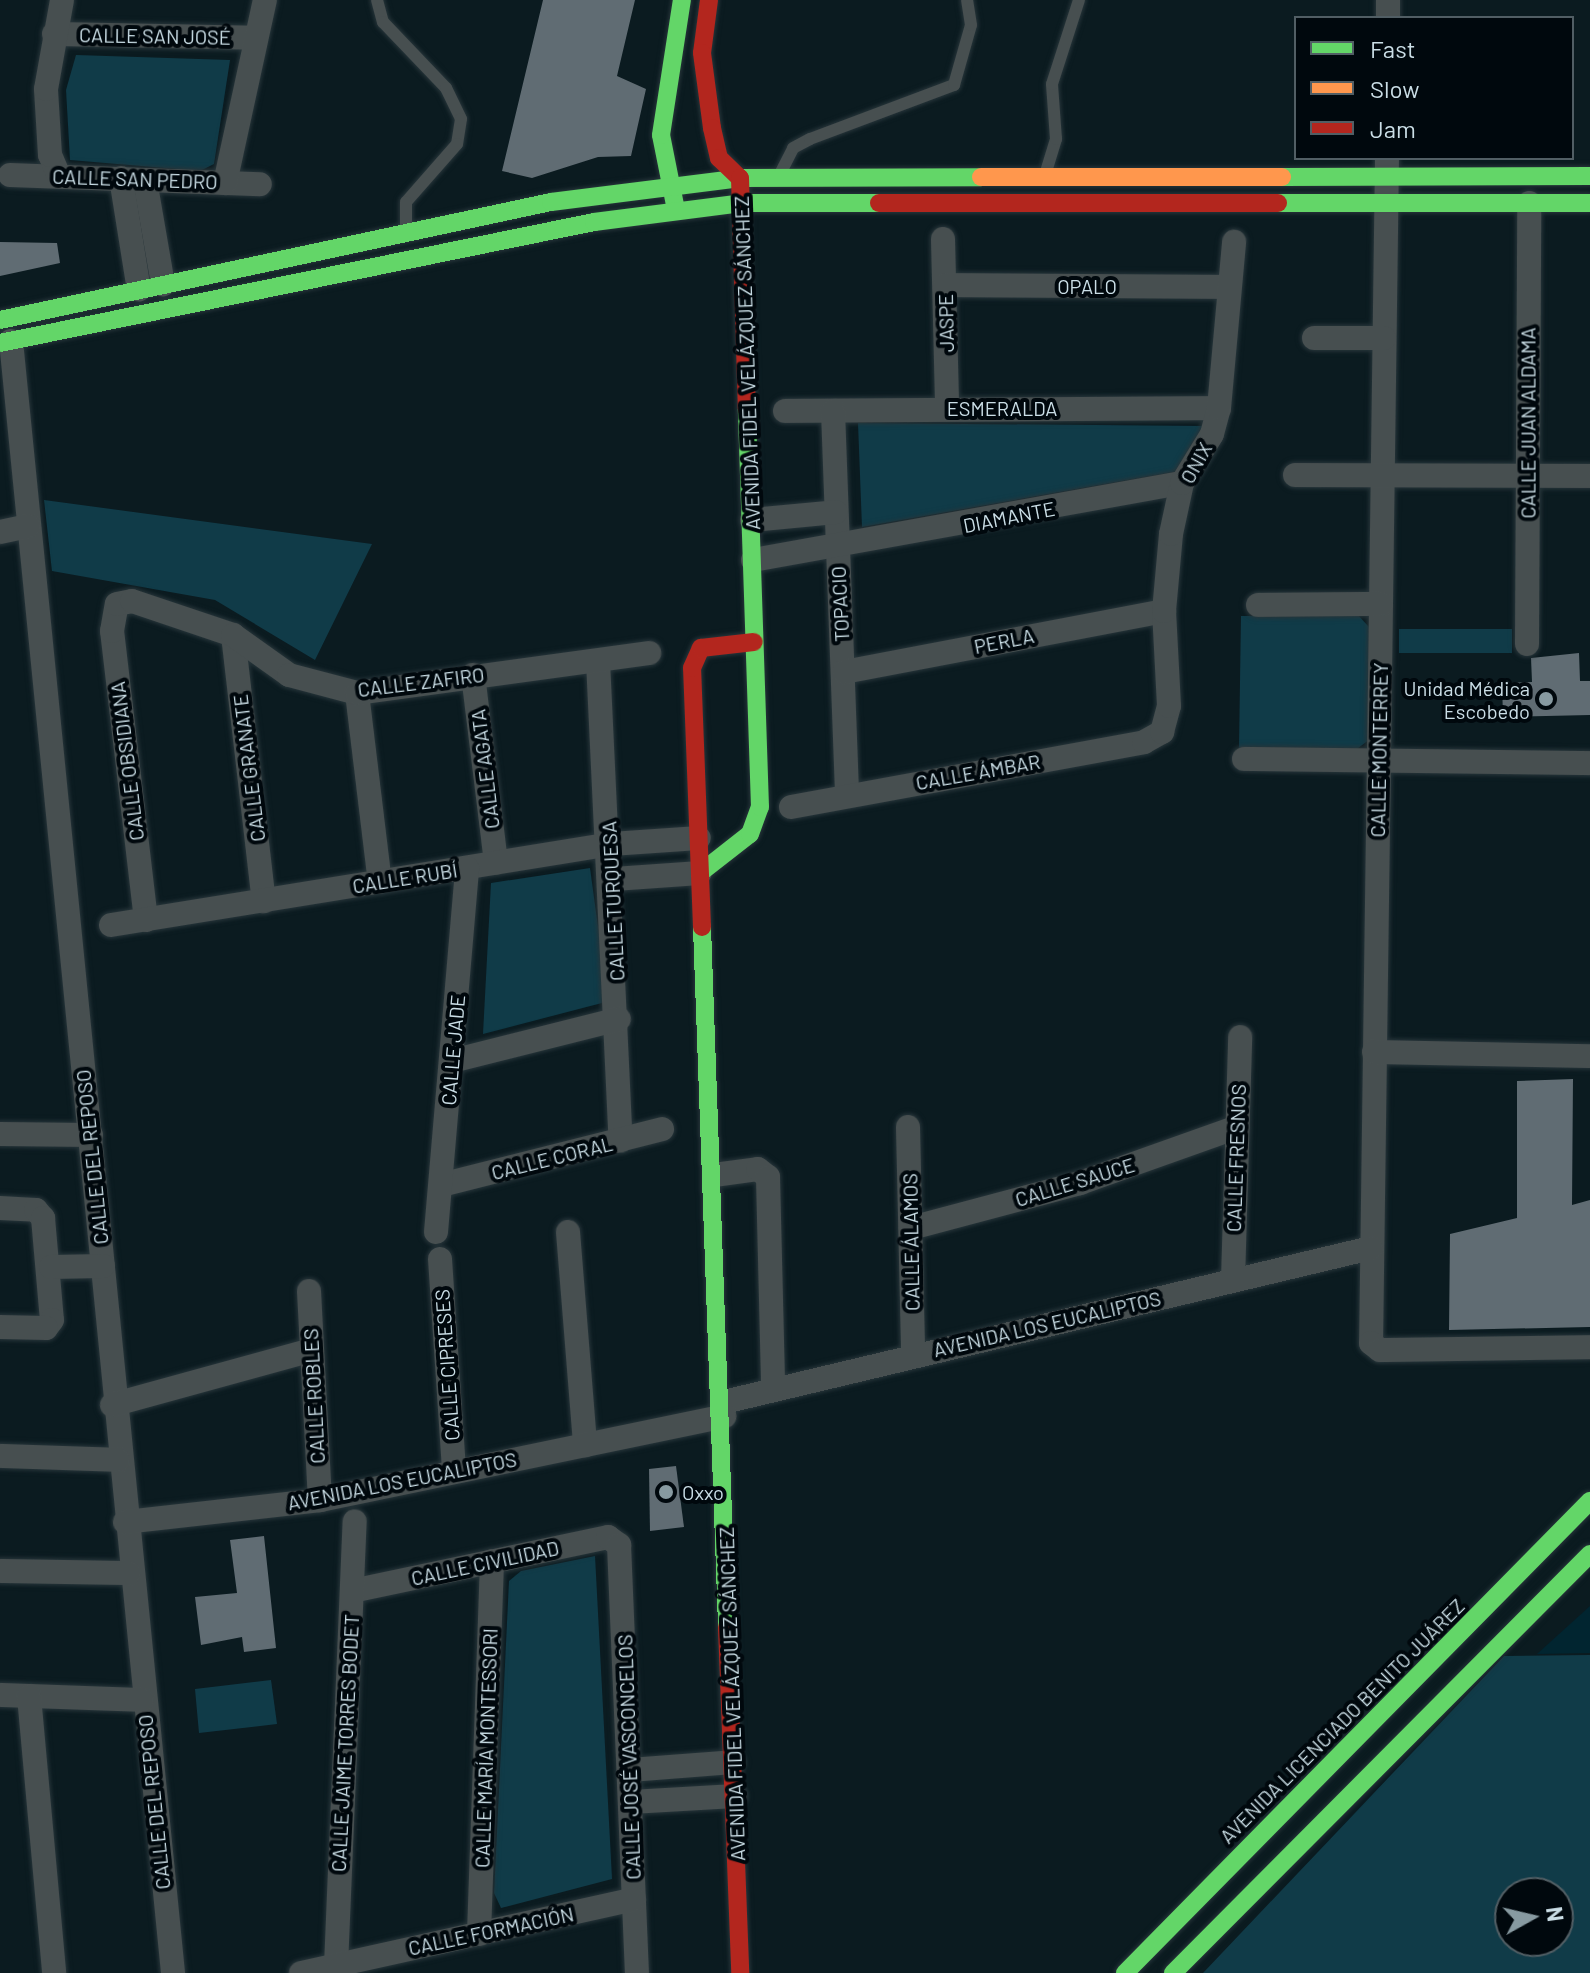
<!DOCTYPE html>
<html>
<head>
<meta charset="utf-8">
<style>
  body { margin:0 }
  #map { position:relative; width:1590px; height:1973px; overflow:hidden; background:#0b1b20; font-family:Barlow,sans-serif }
  div>[style] { position:absolute }
  [style*='--x'] { left:calc(var(--x)*1px); top:calc(var(--y)*1px); width:calc(var(--w)*1px); rotate:calc(var(--a)*1deg) }
  .built>* { inset:0; background:#012530 }
  .green>* { inset:0; background:#103b48 }
  .building>* { inset:0; background:#606c73 }
  .roads { filter:drop-shadow(0 0 2px #27353a) drop-shadow(0 0 2px #27353a) }
  .lane>* { height:12px; margin:-6px; padding:0 6px; transform-origin:6px; border-radius:6px; background:#474f50 }
  .street>* { height:24px; margin:-12px; padding:0 12px; transform-origin:12px; border-radius:12px; background:#474f50 }
  .fast>* { height:18px; margin:-9px; padding:0 9px; transform-origin:9px; border-radius:9px; background:#63d668 }
  .slow>* { height:18px; margin:-9px; padding:0 9px; transform-origin:9px; border-radius:9px; background:#ff974d }
  .jam>* { height:18px; margin:-9px; padding:0 9px; transform-origin:9px; border-radius:9px; background:#b3261e }
  .dots>* { width:22px; height:22px; translate:-50% -50%; box-sizing:border-box; border:4px solid #00080d; border-radius:50% }
  span { translate:-50% -50%; white-space:nowrap; text-align:center; line-height:1.15; -webkit-text-stroke:8px #00080d; paint-order:stroke }
  .street-label { font-size:20px; color:#cadee6 }
  .poi-label { font-size:20px; color:#cadee6 }
  .right { translate:-100% -50%; text-align:right }
  .left { translate:0 -50%; text-align:left }
  .legend { position:absolute; left:1294px; top:16px; width:280px; height:144px; box-sizing:border-box; background:#00080d; border:2px solid #515e64; margin:0; padding:10px 14px; list-style:none; font-size:24px; color:#cadee6 }
  .legend li { display:flex; align-items:center; gap:16px; height:40px }
  .legend b { width:40px; border:2px solid #515e64 }
  .north { position:absolute; left:1494px; top:1877px; width:80px; height:80px; box-sizing:border-box; background:#00080d; border:2px solid #515e64; border-radius:50%; rotate:82deg; font-size:22px; font-weight:700; line-height:32px; text-align:center; color:#cadee6 }
  .north::after { content:''; display:block; margin:auto; width:28px; height:36px; background:#879aa1; clip-path:polygon(50% 0,100% 100%,50% 72%,0 100%) }
</style>
</head>
<body>
<div id="map">
  <div class="built">
    <div style="clip-path:polygon(1590px 1606px,1590px 1653px,1537px 1654px)"></div>
  </div>
  <div class="green">
    <div style="clip-path:polygon(76px 55px,230px 60px,214px 164px,200px 171px,70px 160px,66px 90px)"></div>
    <div style="clip-path:polygon(858px 423px,1205px 426px,1179px 471px,862px 527px)"></div>
    <div style="clip-path:polygon(44px 500px,372px 544px,315px 660px,215px 600px,52px 571px)"></div>
    <div style="clip-path:polygon(1358px 615px,1369px 627px,1370px 739px,1357px 749px,1239px 748px,1241px 616px)"></div>
    <div style="clip-path:polygon(1399px 629px,1512px 629px,1512px 653px,1399px 653px)"></div>
    <div style="clip-path:polygon(590px 868px,606px 985px,602px 1003px,483px 1034px,491px 883px)"></div>
    <div style="clip-path:polygon(595px 1556px,612px 1879px,501px 1908px,494px 1893px,509px 1581px,521px 1571px)"></div>
    <div style="clip-path:polygon(evenodd,1590px 1655px,1590px 1973px,1203px 1973px,1504px 1656px,1590px 1655px,1510px 1893px,1558px 1893px,1558px 1941px,1510px 1941px,1510px 1893px)"></div>
    <div style="clip-path:polygon(271px 1680px,277px 1724px,199px 1733px,195px 1689px)"></div>
  </div>
  <div class="building">
    <div style="clip-path:polygon(543px 0,635px 0,617px 76px,646px 89px,631px 156px,598px 157px,532px 178px,502px 171px)"></div>
    <div style="clip-path:polygon(0 242px,57px 243px,60px 263px,0 276px)"></div>
    <div style="clip-path:polygon(1579px 653px,1580px 681px,1590px 681px,1590px 715px,1503px 717px,1502px 683px,1532px 682px,1531px 658px)"></div>
    <div style="clip-path:polygon(1573px 1079px,1572px 1205px,1590px 1200px,1590px 1327px,1449px 1330px,1450px 1234px,1517px 1218px,1517px 1081px)"></div>
    <div style="clip-path:polygon(676px 1466px,684px 1527px,650px 1531px,649px 1469px)"></div>
    <div style="clip-path:polygon(264px 1536px,276px 1648px,244px 1652px,242px 1637px,201px 1645px,195px 1597px,237px 1593px,230px 1540px)"></div>
  </div>
  <div class="roads">
    <div class="lane">
      <div style="--x:377;--y:0;--w:23;--a:75"></div>
      <div style="--x:383;--y:22;--w:91;--a:46.3"></div>
      <div style="--x:446;--y:88;--w:34;--a:64"></div>
      <div style="--x:461;--y:119;--w:25;--a:99"></div>
      <div style="--x:457;--y:144;--w:77;--a:131.3"></div>
      <div style="--x:406;--y:202;--w:30;--a:90"></div>
      <div style="--x:1045;--y:175;--w:38;--a:-73"></div>
      <div style="--x:1056;--y:139;--w:55;--a:-94.2"></div>
      <div style="--x:1052;--y:84;--w:88;--a:-72.2"></div>
      <div style="--x:779;--y:176;--w:31;--a:-63"></div>
      <div style="--x:793;--y:148;--w:19;--a:-28"></div>
      <div style="--x:810;--y:139;--w:154;--a:-20.6"></div>
      <div style="--x:954;--y:85;--w:62;--a:-74.2"></div>
      <div style="--x:971;--y:25;--w:25;--a:-99"></div>
    </div>
    <div class="street">
      <div style="--x:1388;--y:18;--w:18;--a:-90"></div>
      <div style="--x:54;--y:34;--w:202;--a:1.1"></div>
      <div style="--x:1387;--y:158;--w:1185;--a:90.77"></div>
      <div style="--x:1371;--y:1343;--w:11;--a:38"></div>
      <div style="--x:1380;--y:1350;--w:210;--a:-0.8"></div>
      <div style="--x:10;--y:175;--w:250;--a:2.1"></div>
      <div style="--x:59;--y:176;--w:23;--a:-113"></div>
      <div style="--x:50;--y:155;--w:66;--a:-93.5"></div>
      <div style="--x:46;--y:89;--w:90;--a:-79.8"></div>
      <div style="--x:121;--y:178;--w:113;--a:80.9"></div>
      <div style="--x:145;--y:180;--w:106;--a:80.2"></div>
      <div style="--x:225;--y:183;--w:187;--a:-77.7"></div>
      <div style="--x:943;--y:239;--w:168;--a:88.6"></div>
      <div style="--x:945;--y:285;--w:283;--a:0.4"></div>
      <div style="--x:1314;--y:338;--w:70;--a:0"></div>
      <div style="--x:11;--y:341;--w:1640;--a:84.33"></div>
      <div style="--x:785;--y:411;--w:434;--a:-0.4"></div>
      <div style="--x:833;--y:411;--w:385;--a:87.9"></div>
      <div style="--x:1295;--y:475;--w:295;--a:0.2"></div>
      <div style="--x:752;--y:520;--w:84;--a:-5.4"></div>
      <div style="--x:0;--y:532;--w:29;--a:-12"></div>
      <div style="--x:753;--y:560;--w:436;--a:-10.2"></div>
      <div style="--x:1258;--y:605;--w:123;--a:-0.5"></div>
      <div style="--x:233;--y:635;--w:268;--a:83.4"></div>
      <div style="--x:1527;--y:644;--w:441;--a:-89.7"></div>
      <div style="--x:598;--y:661;--w:480;--a:87.3"></div>
      <div style="--x:844;--y:672;--w:326;--a:-10.8"></div>
      <div style="--x:473;--y:675;--w:189;--a:83"></div>
      <div style="--x:357;--y:693;--w:190;--a:83.1"></div>
      <div style="--x:1244;--y:759;--w:346;--a:0.7"></div>
      <div style="--x:791;--y:807;--w:359;--a:-10.4"></div>
      <div style="--x:1144;--y:742;--w:21;--a:-29"></div>
      <div style="--x:1162;--y:732;--w:27;--a:-75"></div>
      <div style="--x:1169;--y:706;--w:95;--a:-93"></div>
      <div style="--x:1164;--y:611;--w:77;--a:-84.8"></div>
      <div style="--x:1171;--y:534;--w:52;--a:-77.8"></div>
      <div style="--x:1182;--y:483;--w:57;--a:-58.5"></div>
      <div style="--x:1212;--y:434;--w:27;--a:-75"></div>
      <div style="--x:1219;--y:408;--w:167;--a:-84.8"></div>
      <div style="--x:614;--y:879;--w:86;--a:-4"></div>
      <div style="--x:146;--y:920;--w:291;--a:-96.7"></div>
      <div style="--x:112;--y:631;--w:27;--a:-80"></div>
      <div style="--x:117;--y:604;--w:15;--a:-11"></div>
      <div style="--x:132;--y:601;--w:107;--a:18.6"></div>
      <div style="--x:233;--y:635;--w:69;--a:35.5"></div>
      <div style="--x:289;--y:675;--w:70;--a:14.8"></div>
      <div style="--x:357;--y:693;--w:295;--a:-7.8"></div>
      <div style="--x:111;--y:925;--w:507;--a:-9.2"></div>
      <div style="--x:611;--y:844;--w:88;--a:-3.9"></div>
      <div style="--x:1374;--y:1052;--w:216;--a:1.1"></div>
      <div style="--x:452;--y:1061;--w:172;--a:-14.1"></div>
      <div style="--x:908;--y:1127;--w:229;--a:88.7"></div>
      <div style="--x:0;--y:1134;--w:91;--a:0.6"></div>
      <div style="--x:714;--y:1175;--w:44;--a:-7.8"></div>
      <div style="--x:758;--y:1169;--w:13;--a:39"></div>
      <div style="--x:768;--y:1177;--w:212;--a:88.6"></div>
      <div style="--x:441;--y:1185;--w:228;--a:-14.2"></div>
      <div style="--x:0;--y:1208;--w:36;--a:3"></div>
      <div style="--x:36;--y:1210;--w:11;--a:49"></div>
      <div style="--x:43;--y:1218;--w:102;--a:85"></div>
      <div style="--x:52;--y:1320;--w:10;--a:127"></div>
      <div style="--x:46;--y:1328;--w:46;--a:-178.8"></div>
      <div style="--x:911;--y:1228;--w:175;--a:-14.9"></div>
      <div style="--x:1080;--y:1183;--w:167;--a:-19.6"></div>
      <div style="--x:436;--y:1232;--w:365;--a:-85.1"></div>
      <div style="--x:568;--y:1232;--w:214;--a:85.4"></div>
      <div style="--x:440;--y:1259;--w:213;--a:86.2"></div>
      <div style="--x:51;--y:1267;--w:52;--a:-1.1"></div>
      <div style="--x:1233;--y:1280;--w:243;--a:-88.3"></div>
      <div style="--x:309;--y:1291;--w:209;--a:87"></div>
      <div style="--x:724;--y:1402;--w:665;--a:-13.39"></div>
      <div style="--x:112;--y:1405;--w:207;--a:-15.4"></div>
      <div style="--x:0;--y:1456;--w:118;--a:1.9"></div>
      <div style="--x:125;--y:1522;--w:196;--a:-6.4"></div>
      <div style="--x:320;--y:1500;--w:413;--a:-11.7"></div>
      <div style="--x:0;--y:1571;--w:129;--a:0.9"></div>
      <div style="--x:352;--y:1591;--w:262;--a:-11.9"></div>
      <div style="--x:608;--y:1537;--w:14;--a:36"></div>
      <div style="--x:619;--y:1545;--w:428;--a:87.6"></div>
      <div style="--x:0;--y:1695;--w:142;--a:2"></div>
      <div style="--x:29;--y:1696;--w:278;--a:84.8"></div>
      <div style="--x:630;--y:1770;--w:103;--a:-4.4"></div>
      <div style="--x:631;--y:1802;--w:104;--a:-3.3"></div>
      <div style="--x:479;--y:1934;--w:373;--a:-88"></div>
      <div style="--x:336;--y:1966;--w:445;--a:-87.6"></div>
      <div style="--x:301;--y:1973;--w:341;--a:-12.5"></div>
    </div>
    <div class="fast">
      <div style="--x:1282;--y:177;--w:308;--a:-0.2"></div>
      <div style="--x:1278;--y:203;--w:312;--a:0"></div>
      <div style="--x:675;--y:205;--w:71;--a:-101.3"></div>
      <div style="--x:661;--y:135;--w:137;--a:-81.2"></div>
      <div style="--x:0;--y:320;--w:563;--a:-12.09"></div>
      <div style="--x:551;--y:202;--w:191;--a:-7.2"></div>
      <div style="--x:740;--y:178;--w:241;--a:-0.2"></div>
      <div style="--x:0;--y:343;--w:606;--a:-11.51"></div>
      <div style="--x:594;--y:222;--w:149;--a:-7.3"></div>
      <div style="--x:742;--y:203;--w:137;--a:0"></div>
      <div style="--x:700;--y:873;--w:63;--a:-38"></div>
      <div style="--x:750;--y:834;--w:29;--a:-70"></div>
      <div style="--x:760;--y:807;--w:398;--a:-91.9"></div>
      <div style="--x:702;--y:927;--w:700;--a:87.95"></div>
      <div style="--x:1125;--y:1973;--w:663;--a:-45.43"></div>
      <div style="--x:1173;--y:1973;--w:591;--a:-45.14"></div>
    </div>
    <div class="slow">
      <div style="--x:981;--y:177;--w:301;--a:0"></div>
    </div>
    <div class="jam">
      <div style="--x:709;--y:0;--w:53;--a:97.5"></div>
      <div style="--x:702;--y:53;--w:76;--a:82.4"></div>
      <div style="--x:712;--y:128;--w:31;--a:77"></div>
      <div style="--x:719;--y:158;--w:29;--a:44"></div>
      <div style="--x:740;--y:178;--w:231;--a:88.3"></div>
      <div style="--x:879;--y:203;--w:399;--a:0"></div>
      <div style="--x:702;--y:927;--w:259;--a:-92.2"></div>
      <div style="--x:692;--y:668;--w:22;--a:-66"></div>
      <div style="--x:701;--y:648;--w:53;--a:-6.5"></div>
      <div style="--x:727;--y:1627;--w:346;--a:87.8"></div>
    </div>
  </div>
  <div class="dots">
    <div style="left:1546px;top:699px;background:#879aa1"></div>
    <div style="left:666px;top:1492px;background:#879aa1"></div>
  </div>
  <div class="street-label">
    <span style="left:155px;top:36px;rotate:1deg">CALLE SAN JOSÉ</span>
    <span style="left:135px;top:179px;rotate:2deg">CALLE SAN PEDRO</span>
    <span style="left:1087px;top:286px">OPALO</span>
    <span style="left:946px;top:323px;rotate:-91deg">JASPE</span>
    <span style="left:747px;top:363px;rotate:-92deg">AVENIDA FIDEL VELÁZQUEZ SÁNCHEZ</span>
    <span style="left:1002px;top:408px">ESMERALDA</span>
    <span style="left:1528px;top:423px;rotate:-90deg">CALLE JUAN ALDAMA</span>
    <span style="left:1196px;top:463px;rotate:-61deg">ONIX</span>
    <span style="left:1009px;top:517px;rotate:-11deg">DIAMANTE</span>
    <span style="left:840px;top:604px;rotate:-93deg">TOPACIO</span>
    <span style="left:1004px;top:641px;rotate:-11deg">PERLA</span>
    <span style="left:421px;top:682px;rotate:-7deg">CALLE ZAFIRO</span>
    <span style="left:1379px;top:750px;rotate:-89deg">CALLE MONTERREY</span>
    <span style="left:127px;top:761px;rotate:-97deg">CALLE OBSIDIANA</span>
    <span style="left:249px;top:768px;rotate:-97deg">CALLE GRANATE</span>
    <span style="left:485px;top:769px;rotate:-97deg">CALLE AGATA</span>
    <span style="left:978px;top:772px;rotate:-10deg">CALLE ÁMBAR</span>
    <span style="left:405px;top:878px;rotate:-9deg">CALLE RUBÍ</span>
    <span style="left:613px;top:901px;rotate:-93deg">CALLE TURQUESA</span>
    <span style="left:453px;top:1050px;rotate:-85deg">CALLE JADE</span>
    <span style="left:92px;top:1157px;rotate:-96deg">CALLE DEL REPOSO</span>
    <span style="left:552px;top:1158px;rotate:-14deg">CALLE CORAL</span>
    <span style="left:1236px;top:1158px;rotate:-88deg">CALLE FRESNOS</span>
    <span style="left:1075px;top:1182px;rotate:-17deg">CALLE SAUCE</span>
    <span style="left:911px;top:1242px;rotate:-91deg">CALLE ÁLAMOS</span>
    <span style="left:1047px;top:1324px;rotate:-13deg">AVENIDA LOS EUCALIPTOS</span>
    <span style="left:447px;top:1365px;rotate:-94deg">CALLE CIPRESES</span>
    <span style="left:314px;top:1396px;rotate:-93deg">CALLE ROBLES</span>
    <span style="left:402px;top:1481px;rotate:-11deg">AVENIDA LOS EUCALIPTOS</span>
    <span style="left:485px;top:1563px;rotate:-12deg">CALLE CIVILIDAD</span>
    <span style="left:732px;top:1694px;rotate:-92deg">AVENIDA FIDEL VELÁZQUEZ SÁNCHEZ</span>
    <span style="left:1342px;top:1721px;rotate:-45deg">AVENIDA LICENCIADO BENITO JUÁREZ</span>
    <span style="left:345px;top:1743px;rotate:-87deg">CALLE JAIME TORRES BODET</span>
    <span style="left:486px;top:1748px;rotate:-88deg">CALLE MARÍA MONTESSORI</span>
    <span style="left:629px;top:1757px;rotate:-92deg">CALLE JOSÉ VASCONCELOS</span>
    <span style="left:154px;top:1802px;rotate:-96deg">CALLE DEL REPOSO</span>
    <span style="left:491px;top:1931px;rotate:-12deg">CALLE FORMACIÓN</span>
  </div>
  <div class="poi-label">
    <span class="right" style="left:1530px;top:700px">Unidad Médica<br>Escobedo</span>
    <span class="left" style="left:682px;top:1492px">Oxxo</span>
  </div>
  <ul class="legend">
  <li><b style="height:10px;background:#63d668"></b>Fast</li>
  <li><b style="height:10px;background:#ff974d"></b>Slow</li>
  <li><b style="height:10px;background:#b3261e"></b>Jam</li>
  </ul>
  <div class="north">N</div>
</div>
</body>
</html>
